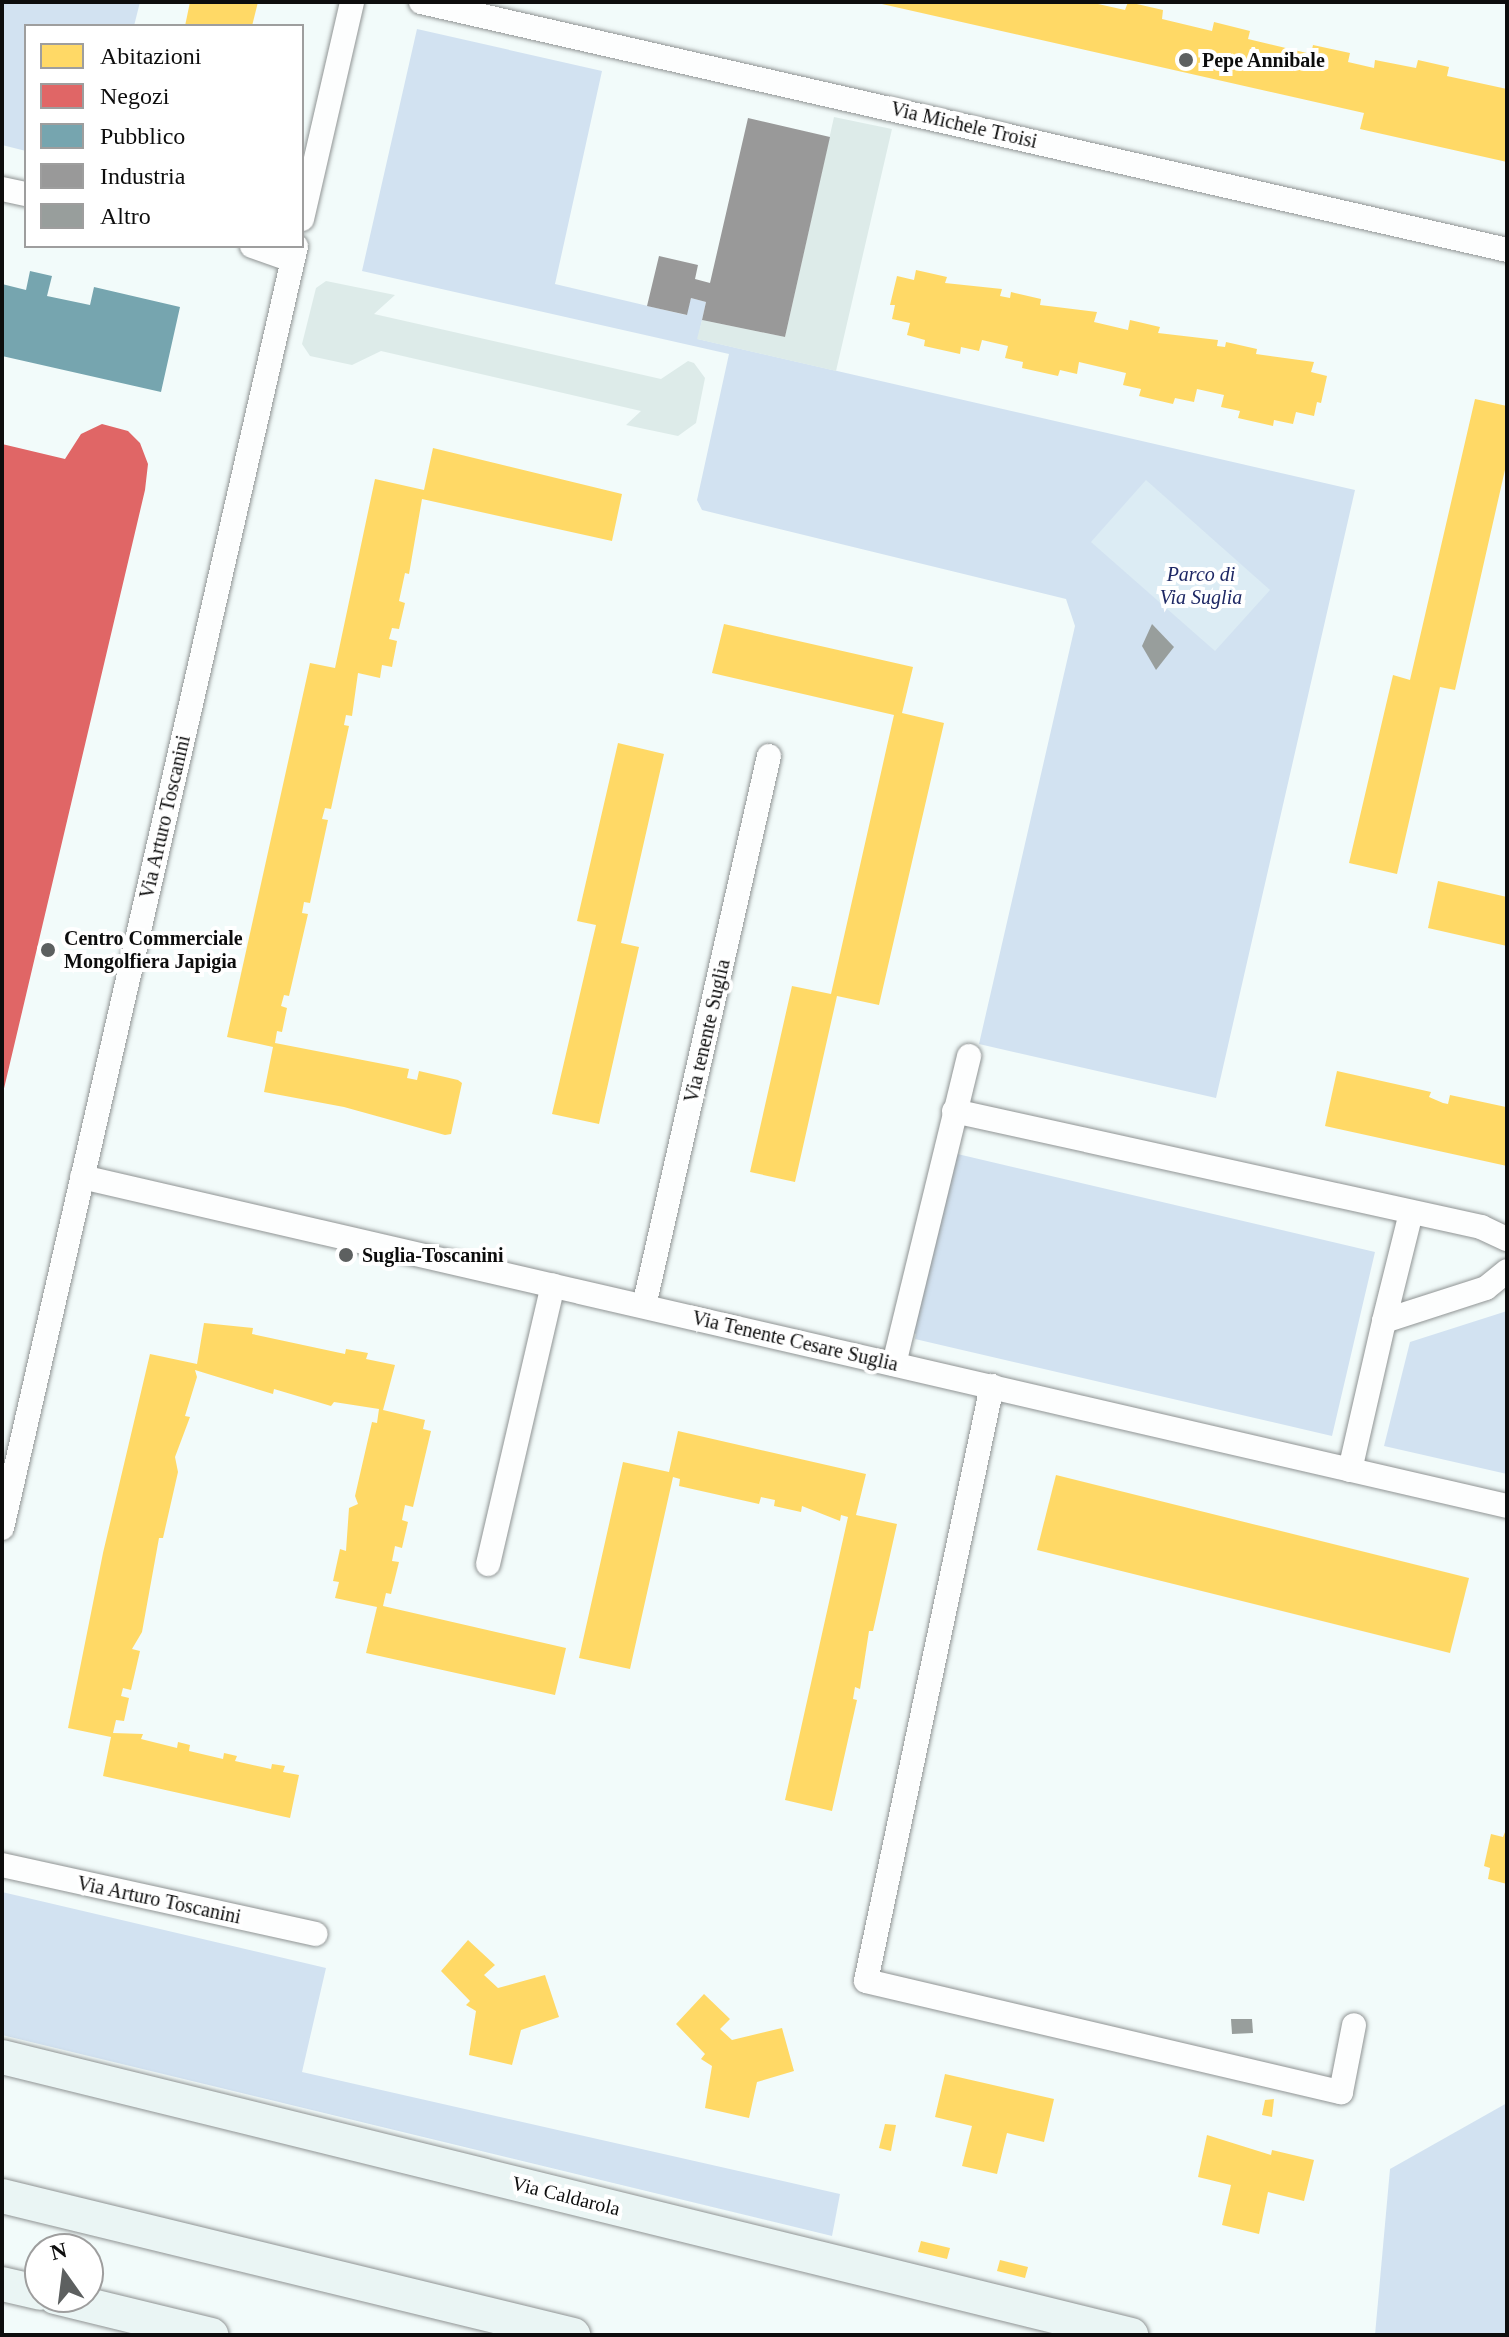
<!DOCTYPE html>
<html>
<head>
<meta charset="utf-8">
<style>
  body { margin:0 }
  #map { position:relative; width:1509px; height:2337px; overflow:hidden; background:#f2fbfa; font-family:"Times New Roman",serif }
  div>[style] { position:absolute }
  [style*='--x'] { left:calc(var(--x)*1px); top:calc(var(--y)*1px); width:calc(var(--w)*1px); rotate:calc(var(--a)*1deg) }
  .green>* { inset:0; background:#d2e2f1 }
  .pitch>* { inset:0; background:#dcecf4 }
  .plaza>* { inset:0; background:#ddebe9 }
  .homes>* { inset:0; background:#ffd966 }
  .shops>* { inset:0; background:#e06666 }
  .public>* { inset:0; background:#76a5af }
  .industry>* { inset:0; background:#999 }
  .building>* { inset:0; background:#989e9c }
  .roads { filter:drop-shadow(0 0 2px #909494) drop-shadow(0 0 2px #909494) }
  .street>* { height:24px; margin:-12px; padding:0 12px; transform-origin:12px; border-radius:12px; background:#fdfefe }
  .secondary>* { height:34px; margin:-17px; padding:0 17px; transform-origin:17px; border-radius:17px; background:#eaf5f4 }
  .dots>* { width:22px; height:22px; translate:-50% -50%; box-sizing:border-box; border:4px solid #fff; border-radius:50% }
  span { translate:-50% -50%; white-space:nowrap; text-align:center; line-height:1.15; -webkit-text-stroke:8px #fff; paint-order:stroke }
  .poi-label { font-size:20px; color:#0d0d0d; font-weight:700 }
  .left { translate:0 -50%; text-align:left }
  .street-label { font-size:20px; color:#0d0d0d }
  .park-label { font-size:20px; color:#1e2865; font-style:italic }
  .frame { position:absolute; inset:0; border:4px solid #0d0d0d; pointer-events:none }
  .legend { position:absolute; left:24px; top:24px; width:280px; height:224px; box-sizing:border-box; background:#fff; border:2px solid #9e9e9e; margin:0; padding:10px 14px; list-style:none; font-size:24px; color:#0d0d0d }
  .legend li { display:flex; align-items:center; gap:16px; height:40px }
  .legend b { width:40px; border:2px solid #9e9e9e }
  .north { position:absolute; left:24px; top:2233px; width:80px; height:80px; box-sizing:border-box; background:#fff; border:2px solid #9e9e9e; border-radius:50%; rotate:346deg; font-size:22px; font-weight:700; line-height:32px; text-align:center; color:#0d0d0d }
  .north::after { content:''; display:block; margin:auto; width:28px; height:36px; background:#5d6060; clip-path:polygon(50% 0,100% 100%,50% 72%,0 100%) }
</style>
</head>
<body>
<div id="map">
  <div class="green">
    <div style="clip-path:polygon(2px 2px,140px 2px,134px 26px,26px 26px,26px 151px,2px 145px)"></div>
    <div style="clip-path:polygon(417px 29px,602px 71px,555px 284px,686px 315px,691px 298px,706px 302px,698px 339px,1355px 490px,1216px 1098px,979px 1044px,1075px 626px,1066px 599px,702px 510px,697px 500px,729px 354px,362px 271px)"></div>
    <div style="clip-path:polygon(949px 1152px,1375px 1252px,1332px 1436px,915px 1339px,916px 1334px,907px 1332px)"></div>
    <div style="clip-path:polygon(1507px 1311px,1507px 1474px,1384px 1446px,1410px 1342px)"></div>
    <div style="clip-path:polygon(2px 1892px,326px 1968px,302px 2072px,840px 2194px,832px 2236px,2px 2035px)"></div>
    <div style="clip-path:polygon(1507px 2103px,1507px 2335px,1375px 2335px,1390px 2169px)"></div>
  </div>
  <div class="pitch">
    <div style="clip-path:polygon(1146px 480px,1270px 590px,1215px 651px,1091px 542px)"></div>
  </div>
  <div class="plaza">
    <div style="clip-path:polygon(834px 117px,892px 129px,836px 371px,697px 339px,702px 320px,785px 337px)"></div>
    <div style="clip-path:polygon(326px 281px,395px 295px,374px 314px,661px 379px,688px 361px,694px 363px,705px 378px,696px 423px,678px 436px,626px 425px,641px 411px,381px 351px,352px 365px,310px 356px,302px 344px,316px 288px)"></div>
  </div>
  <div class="homes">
    <div style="clip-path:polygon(190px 2px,258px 2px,252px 26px,185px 26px)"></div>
    <div style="clip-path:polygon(873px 2px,1089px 2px,1125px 10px,1128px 2px,1163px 10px,1162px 19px,1212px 31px,1214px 22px,1250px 31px,1248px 39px,1311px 54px,1313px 45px,1350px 53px,1348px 62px,1374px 68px,1375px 60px,1416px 68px,1418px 60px,1449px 67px,1447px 76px,1507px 89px,1507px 162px,1360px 129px,1364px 113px)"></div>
    <div style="clip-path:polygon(916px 270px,947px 277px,945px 283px,1002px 289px,1000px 296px,1010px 298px,1011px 292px,1041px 299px,1040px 305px,1097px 312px,1094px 322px,1128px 330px,1130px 320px,1160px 327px,1158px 333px,1218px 340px,1217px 346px,1225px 347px,1226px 342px,1257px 349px,1256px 354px,1314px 362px,1311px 372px,1327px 376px,1321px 403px,1317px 402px,1314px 416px,1296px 412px,1293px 424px,1274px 420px,1273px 426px,1238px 418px,1240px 411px,1221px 407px,1224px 395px,1197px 389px,1194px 402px,1175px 398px,1173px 404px,1139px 396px,1141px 389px,1123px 385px,1126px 373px,1079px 362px,1077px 374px,1060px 370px,1058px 376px,1022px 368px,1023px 362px,1005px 358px,1008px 346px,982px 340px,979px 351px,961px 347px,960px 354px,924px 346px,925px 340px,907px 335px,910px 323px,892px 319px,895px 305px,890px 305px,897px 276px,914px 280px)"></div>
    <div style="clip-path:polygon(1475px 399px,1507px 406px,1507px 461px,1455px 690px,1440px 687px,1397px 874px,1349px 863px,1393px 675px,1410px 680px)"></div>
    <div style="clip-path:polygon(433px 448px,622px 494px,612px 541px,422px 499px,409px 574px,405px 573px,399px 601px,405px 603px,399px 629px,392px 628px,389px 639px,397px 641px,392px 667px,382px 665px,380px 678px,358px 673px,352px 716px,346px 715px,344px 725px,349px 726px,331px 809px,325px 808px,322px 819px,328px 820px,310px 903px,304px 902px,302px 913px,308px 914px,289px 996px,284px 995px,281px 1006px,287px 1008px,282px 1032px,277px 1031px,275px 1043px,409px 1069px,407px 1078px,417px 1080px,419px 1071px,458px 1080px,462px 1083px,451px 1134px,445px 1135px,344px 1107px,264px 1092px,273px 1047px,227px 1037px,310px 663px,335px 668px,375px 479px,424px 490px)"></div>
    <div style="clip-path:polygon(724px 624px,913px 667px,902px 713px,944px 723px,879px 1005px,837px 996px,795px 1182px,750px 1172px,792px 986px,831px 994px,894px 715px,712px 673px)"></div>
    <div style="clip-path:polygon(618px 743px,664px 754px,621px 943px,639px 947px,599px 1124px,552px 1114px,596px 925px,577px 921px)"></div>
    <div style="clip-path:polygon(1438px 881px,1507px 897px,1507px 946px,1428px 928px)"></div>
    <div style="clip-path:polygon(1337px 1071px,1431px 1092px,1429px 1097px,1443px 1103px,1448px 1104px,1450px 1095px,1506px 1107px,1507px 1166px,1325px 1126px)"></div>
    <div style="clip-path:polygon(204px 1323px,253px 1328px,252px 1334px,345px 1354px,346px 1349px,368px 1353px,366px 1359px,395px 1365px,383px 1410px,425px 1420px,423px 1429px,431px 1431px,413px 1507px,405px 1505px,402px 1520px,408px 1522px,402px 1548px,395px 1546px,392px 1561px,399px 1562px,391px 1594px,386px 1593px,383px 1606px,566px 1648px,555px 1695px,366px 1653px,377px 1607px,335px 1598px,339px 1582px,333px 1581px,340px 1549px,346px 1551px,349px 1508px,358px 1504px,355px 1496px,372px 1422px,377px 1423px,379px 1409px,334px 1402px,331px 1406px,274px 1389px,273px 1394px,195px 1370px,197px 1377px,185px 1416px,190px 1417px,175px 1457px,178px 1472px,163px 1538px,159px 1538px,142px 1632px,132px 1649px,140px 1651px,131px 1690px,123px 1688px,121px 1696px,129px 1698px,124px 1721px,116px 1720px,113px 1733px,143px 1734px,141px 1739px,177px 1748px,178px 1742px,190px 1745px,189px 1751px,223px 1759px,224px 1753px,237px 1756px,235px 1761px,271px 1769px,272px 1764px,285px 1766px,283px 1772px,299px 1775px,290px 1818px,103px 1776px,111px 1737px,68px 1728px,103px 1553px,150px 1354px,197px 1364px)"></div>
    <div style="clip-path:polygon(678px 1431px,866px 1474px,856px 1515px,897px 1524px,873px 1631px,869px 1631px,860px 1689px,855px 1687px,853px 1699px,857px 1700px,832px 1811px,785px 1800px,848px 1517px,841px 1515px,840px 1521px,802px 1506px,801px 1512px,774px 1506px,775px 1500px,761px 1497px,759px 1504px,679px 1486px,680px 1479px,673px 1477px,630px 1669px,579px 1658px,623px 1462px,669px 1472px)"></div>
    <div style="clip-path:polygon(1056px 1475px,1469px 1578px,1450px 1653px,1037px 1550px)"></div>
    <div style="clip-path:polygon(1507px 1827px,1507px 1884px,1488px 1879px,1490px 1868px,1484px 1866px,1491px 1834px,1503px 1837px)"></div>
    <div style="clip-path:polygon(468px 1940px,495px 1965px,484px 1975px,498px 1988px,545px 1975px,559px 2017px,521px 2030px,512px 2065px,469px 2055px,476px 2011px,466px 2005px,470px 2001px,441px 1971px)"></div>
    <div style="clip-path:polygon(704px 1994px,730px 2019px,720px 2029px,732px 2040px,782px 2028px,794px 2071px,757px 2082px,749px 2118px,705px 2108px,712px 2066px,701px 2059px,705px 2054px,676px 2024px)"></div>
    <div style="clip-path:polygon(945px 2074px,1054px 2099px,1044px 2142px,1007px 2133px,997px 2174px,962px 2166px,972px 2126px,935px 2117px)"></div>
    <div style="clip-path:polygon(1274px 2099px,1272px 2117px,1262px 2115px,1265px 2100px)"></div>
    <div style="clip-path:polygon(885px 2124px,896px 2125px,891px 2151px,879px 2148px)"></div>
    <div style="clip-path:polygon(1207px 2135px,1271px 2155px,1272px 2150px,1314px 2160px,1304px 2201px,1268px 2192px,1259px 2234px,1222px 2225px,1231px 2185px,1198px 2177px)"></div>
    <div style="clip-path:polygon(921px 2241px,950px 2248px,947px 2259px,918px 2252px)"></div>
    <div style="clip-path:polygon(1000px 2260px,1028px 2267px,1025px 2278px,997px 2271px)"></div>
  </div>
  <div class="shops">
    <div style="clip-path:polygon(102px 424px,128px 431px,140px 443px,148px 464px,145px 490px,2px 1097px,2px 444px,65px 459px,81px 434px)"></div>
  </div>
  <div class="public">
    <div style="clip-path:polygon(30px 271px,52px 276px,47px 296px,90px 305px,94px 287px,180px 307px,161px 392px,2px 356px,2px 284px,26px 290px)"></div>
  </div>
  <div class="industry">
    <div style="clip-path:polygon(748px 118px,830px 137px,785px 337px,702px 320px,706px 302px,691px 298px,687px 315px,647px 306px,659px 256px,698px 265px,695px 279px,710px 283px)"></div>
  </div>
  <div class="building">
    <div style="clip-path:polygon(1152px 624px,1174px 647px,1156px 670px,1142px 646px)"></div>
    <div style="clip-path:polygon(1231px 2019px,1252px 2019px,1253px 2033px,1232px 2034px)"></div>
  </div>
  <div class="roads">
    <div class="street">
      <div style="--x:421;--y:2;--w:1114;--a:12.86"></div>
      <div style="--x:2;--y:189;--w:25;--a:12"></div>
      <div style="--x:302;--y:219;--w:223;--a:-77"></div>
      <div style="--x:252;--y:246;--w:42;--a:19.3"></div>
      <div style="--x:954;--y:1111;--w:540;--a:12.41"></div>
      <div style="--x:1481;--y:1227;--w:29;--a:25"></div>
      <div style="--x:82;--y:1177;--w:1462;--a:13"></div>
      <div style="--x:644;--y:1306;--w:564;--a:-77.2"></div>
      <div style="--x:1384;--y:1321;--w:111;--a:-76"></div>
      <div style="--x:894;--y:1364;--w:317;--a:-76.3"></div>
      <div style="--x:992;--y:1386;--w:608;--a:101.96"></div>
      <div style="--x:866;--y:1981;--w:488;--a:13.2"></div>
      <div style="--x:1341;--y:2092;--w:68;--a:-79"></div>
      <div style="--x:1350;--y:1470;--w:153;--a:-77.1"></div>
      <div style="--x:1384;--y:1321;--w:107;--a:-17.9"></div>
      <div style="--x:1486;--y:1288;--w:27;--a:-39"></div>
      <div style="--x:2;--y:1528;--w:1315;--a:-77.08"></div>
      <div style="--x:488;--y:1564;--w:286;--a:-76.9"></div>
      <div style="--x:2;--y:1865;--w:321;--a:12.4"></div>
    </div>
    <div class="secondary">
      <div style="--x:2;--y:2057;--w:1163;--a:13.83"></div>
      <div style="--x:2;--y:2196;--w:588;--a:13.68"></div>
      <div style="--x:2;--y:2284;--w:39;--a:13"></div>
      <div style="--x:55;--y:2297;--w:161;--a:13.7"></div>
    </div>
  </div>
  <div class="dots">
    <div style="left:1186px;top:60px;background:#5d6060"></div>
    <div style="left:48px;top:950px;background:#5d6060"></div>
    <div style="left:346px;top:1255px;background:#5d6060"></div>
  </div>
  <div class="poi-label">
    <span class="left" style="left:1202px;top:60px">Pepe Annibale</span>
    <span class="left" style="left:64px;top:950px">Centro Commerciale<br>Mongolfiera Japigia</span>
    <span class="left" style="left:362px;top:1255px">Suglia-Toscanini</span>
  </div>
  <div class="street-label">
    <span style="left:964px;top:125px;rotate:13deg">Via Michele Troisi</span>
    <span style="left:165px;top:817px;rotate:-77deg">Via Arturo Toscanini</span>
    <span style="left:707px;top:1031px;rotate:-77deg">Via tenente Suglia</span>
    <span style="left:795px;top:1341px;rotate:13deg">Via Tenente Cesare Suglia</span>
    <span style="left:159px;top:1900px;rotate:12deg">Via Arturo Toscanini</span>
    <span style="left:566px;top:2196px;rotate:14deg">Via Caldarola</span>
  </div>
  <div class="park-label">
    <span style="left:1201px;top:586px">Parco di<br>Via Suglia</span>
  </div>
  <div class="frame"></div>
  <ul class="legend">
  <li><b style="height:22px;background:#ffd966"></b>Abitazioni</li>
  <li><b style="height:22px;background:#e06666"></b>Negozi</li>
  <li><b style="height:22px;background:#76a5af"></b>Pubblico</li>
  <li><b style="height:22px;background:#999"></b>Industria</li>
  <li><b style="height:22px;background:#989e9c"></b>Altro</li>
  </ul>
  <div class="north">N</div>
</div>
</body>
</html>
